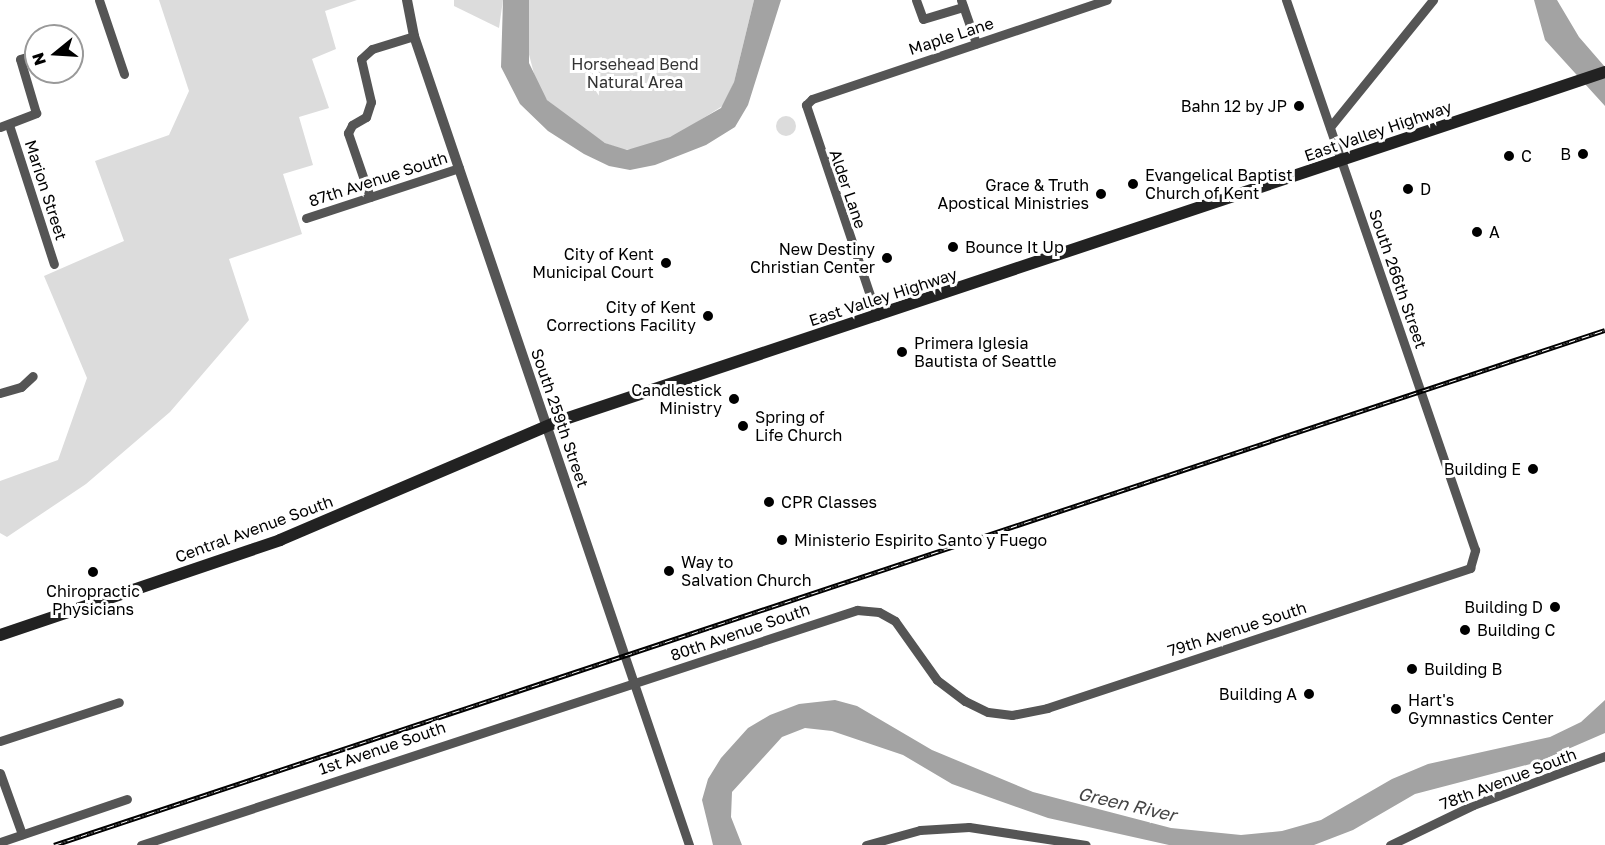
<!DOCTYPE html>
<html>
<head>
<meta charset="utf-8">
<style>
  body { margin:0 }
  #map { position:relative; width:1605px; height:845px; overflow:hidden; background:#fff; font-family:"Golos Text",sans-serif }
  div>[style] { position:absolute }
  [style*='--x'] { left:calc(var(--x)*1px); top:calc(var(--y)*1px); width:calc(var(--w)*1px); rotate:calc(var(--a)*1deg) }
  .green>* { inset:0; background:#dcdcdc }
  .round { border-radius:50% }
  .water>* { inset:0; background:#a3a3a3 }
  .minor>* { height:9px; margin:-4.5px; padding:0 4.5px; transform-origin:4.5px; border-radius:4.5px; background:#555 }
  .tertiary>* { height:10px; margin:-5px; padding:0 5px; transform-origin:5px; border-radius:5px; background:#555 }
  .secondary>* { height:12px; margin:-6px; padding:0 6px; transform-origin:6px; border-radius:6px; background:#222 }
  .rail>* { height:4.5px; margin-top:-2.25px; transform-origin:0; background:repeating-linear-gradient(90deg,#fff 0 7px,#000 0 14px); box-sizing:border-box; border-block:2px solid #000 }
  .dots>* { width:16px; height:16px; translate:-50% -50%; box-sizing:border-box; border:3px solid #fff; border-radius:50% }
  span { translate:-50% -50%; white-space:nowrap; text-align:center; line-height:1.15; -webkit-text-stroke:6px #fff; paint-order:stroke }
  .street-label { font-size:16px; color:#000 }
  .park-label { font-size:16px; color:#333 }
  .poi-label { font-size:16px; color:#000 }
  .right { translate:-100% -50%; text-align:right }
  .left { translate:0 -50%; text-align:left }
  .water-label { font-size:18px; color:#444; font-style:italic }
  .north { position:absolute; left:24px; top:24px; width:60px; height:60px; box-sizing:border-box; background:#fff; border:2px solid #999; border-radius:50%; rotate:252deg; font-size:16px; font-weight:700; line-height:24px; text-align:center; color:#000 }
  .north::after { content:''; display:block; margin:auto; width:21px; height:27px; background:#000; clip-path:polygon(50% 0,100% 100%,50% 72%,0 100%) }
</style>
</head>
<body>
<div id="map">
  <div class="green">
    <div style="clip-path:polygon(159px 0,357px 0,325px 11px,336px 49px,312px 59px,329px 108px,299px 117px,313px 165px,283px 174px,302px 234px,229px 259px,249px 320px,170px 412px,86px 484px,7px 537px,0 533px,0 481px,58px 460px,87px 378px,44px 276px,124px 241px,95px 161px,169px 135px,189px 91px)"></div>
    <div style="clip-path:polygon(454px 0,503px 0,499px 28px,454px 6px)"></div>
    <div style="clip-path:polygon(529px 0,754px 0,734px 82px,724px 105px,680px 133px,642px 148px,624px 150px,605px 143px,576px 123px,547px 100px,537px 85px,527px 47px)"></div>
    <div class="round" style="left:776px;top:116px;width:20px;height:20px"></div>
  </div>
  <div class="water">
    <div style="clip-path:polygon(503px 0,529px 0,529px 63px,547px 100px,605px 143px,627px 150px,670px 137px,721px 108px,734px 82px,754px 0,781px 0,748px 105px,735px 127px,706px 145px,655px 165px,630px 170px,609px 166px,584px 154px,548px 131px,520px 104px,501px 67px)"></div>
    <div style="clip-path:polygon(1534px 0,1557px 0,1579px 37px,1605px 67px,1605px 106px,1545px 40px)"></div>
    <div style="clip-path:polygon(835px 700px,857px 706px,932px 750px,1033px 792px,1171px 828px,1241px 835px,1282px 831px,1321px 820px,1392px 779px,1428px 764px,1550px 737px,1581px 722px,1605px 700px,1605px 733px,1538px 762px,1415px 794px,1353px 830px,1314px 845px,1169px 845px,1048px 818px,952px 784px,903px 755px,832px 731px,805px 728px,782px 737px,732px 792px,731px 817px,742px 845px,713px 845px,702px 800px,708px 779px,721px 758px,748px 728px,770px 715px,799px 704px)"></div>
  </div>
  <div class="minor">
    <div style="--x:99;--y:0;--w:78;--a:71.3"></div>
    <div style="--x:916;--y:0;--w:20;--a:70"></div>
    <div style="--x:923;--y:19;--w:42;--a:-16.7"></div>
    <div style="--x:961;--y:0;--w:46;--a:70.8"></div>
    <div style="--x:9;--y:125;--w:146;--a:72.1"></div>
    <div style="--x:0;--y:127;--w:39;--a:-21"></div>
    <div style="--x:36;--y:113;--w:56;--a:-106.5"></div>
    <div style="--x:20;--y:59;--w:17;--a:-17"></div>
    <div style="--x:1330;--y:127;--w:164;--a:-51"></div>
    <div style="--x:370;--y:197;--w:68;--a:-109"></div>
    <div style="--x:348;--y:133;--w:9;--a:-63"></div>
    <div style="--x:352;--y:125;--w:16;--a:-30"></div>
    <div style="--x:366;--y:117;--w:16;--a:-72"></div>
    <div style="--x:371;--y:102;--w:44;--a:-103.1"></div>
    <div style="--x:361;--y:59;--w:15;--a:-42"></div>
    <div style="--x:372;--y:49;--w:44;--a:-17.2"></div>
    <div style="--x:306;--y:218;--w:161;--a:-18.1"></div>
    <div style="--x:877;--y:316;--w:223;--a:-108.6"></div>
    <div style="--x:806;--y:105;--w:8;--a:-45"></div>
    <div style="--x:812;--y:99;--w:311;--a:-18.6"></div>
    <div style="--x:0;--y:393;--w:22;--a:-16"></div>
    <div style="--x:21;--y:387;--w:16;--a:-43"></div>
    <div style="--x:624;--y:654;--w:202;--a:71.2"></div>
    <div style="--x:0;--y:741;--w:125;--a:-18.1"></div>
    <div style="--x:0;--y:773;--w:65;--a:70.2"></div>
    <div style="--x:0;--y:842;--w:134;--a:-18.7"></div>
    <div style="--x:141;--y:845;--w:754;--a:-18.17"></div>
    <div style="--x:857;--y:610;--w:22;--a:5"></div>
    <div style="--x:879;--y:612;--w:18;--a:29"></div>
    <div style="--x:895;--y:621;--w:72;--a:54.6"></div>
    <div style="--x:937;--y:680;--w:35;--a:37"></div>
    <div style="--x:965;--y:701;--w:25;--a:26"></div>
    <div style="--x:988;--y:712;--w:24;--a:7"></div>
    <div style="--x:1012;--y:715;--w:36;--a:-11"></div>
    <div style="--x:1047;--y:708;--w:446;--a:-18.3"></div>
    <div style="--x:1470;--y:568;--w:19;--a:-74"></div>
    <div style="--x:1475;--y:550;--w:582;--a:-108.96"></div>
    <div style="--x:866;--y:845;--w:56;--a:-15.5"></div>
    <div style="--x:920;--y:830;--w:49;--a:-3.5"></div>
    <div style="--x:969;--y:827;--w:118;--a:8.7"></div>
    <div style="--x:1390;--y:845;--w:92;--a:-25.7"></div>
    <div style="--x:1473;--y:805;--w:141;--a:-20.4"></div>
  </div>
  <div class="tertiary">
    <div style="--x:407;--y:0;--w:37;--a:79"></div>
    <div style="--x:414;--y:36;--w:653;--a:71.23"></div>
  </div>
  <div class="secondary">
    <div style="--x:0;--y:635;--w:296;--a:-18.7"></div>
    <div style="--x:280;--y:540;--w:300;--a:-23.1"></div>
    <div style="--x:556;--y:422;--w:1106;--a:-18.45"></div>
  </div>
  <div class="rail">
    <div style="--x:54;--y:845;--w:1634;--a:-18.37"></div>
  </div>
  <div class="dots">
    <div style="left:1299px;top:106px;background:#000"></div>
    <div style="left:1583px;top:154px;background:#000"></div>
    <div style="left:1509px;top:156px;background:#000"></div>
    <div style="left:1133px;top:184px;background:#000"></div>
    <div style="left:1408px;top:189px;background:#000"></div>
    <div style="left:1101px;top:194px;background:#000"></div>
    <div style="left:1477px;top:232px;background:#000"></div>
    <div style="left:953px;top:247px;background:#000"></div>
    <div style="left:887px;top:258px;background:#000"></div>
    <div style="left:666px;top:263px;background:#000"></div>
    <div style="left:708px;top:316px;background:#000"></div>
    <div style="left:902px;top:352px;background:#000"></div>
    <div style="left:734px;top:399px;background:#000"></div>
    <div style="left:743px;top:426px;background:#000"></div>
    <div style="left:1533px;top:469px;background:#000"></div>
    <div style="left:769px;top:502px;background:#000"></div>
    <div style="left:782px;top:540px;background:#000"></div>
    <div style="left:669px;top:571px;background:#000"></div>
    <div style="left:93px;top:572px;background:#000"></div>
    <div style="left:1555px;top:607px;background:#000"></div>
    <div style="left:1465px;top:630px;background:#000"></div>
    <div style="left:1412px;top:669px;background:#000"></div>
    <div style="left:1309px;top:694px;background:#000"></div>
    <div style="left:1396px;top:709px;background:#000"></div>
  </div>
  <div class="street-label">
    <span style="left:951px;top:36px;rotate:-18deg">Maple Lane</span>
    <span style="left:1378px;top:131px;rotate:-19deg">East Valley Highway</span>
    <span style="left:378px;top:179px;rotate:-18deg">87th Avenue South</span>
    <span style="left:848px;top:189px;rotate:71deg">Alder Lane</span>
    <span style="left:46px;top:190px;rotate:72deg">Marion Street</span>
    <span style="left:1398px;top:279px;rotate:71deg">South 266th Street</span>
    <span style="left:883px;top:297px;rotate:-18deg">East Valley Highway</span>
    <span style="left:560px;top:418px;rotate:71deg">South 259th Street</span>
    <span style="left:254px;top:529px;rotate:-20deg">Central Avenue South</span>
    <span style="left:1237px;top:629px;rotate:-18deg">79th Avenue South</span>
    <span style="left:740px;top:632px;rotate:-19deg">80th Avenue South</span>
    <span style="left:382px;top:748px;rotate:-19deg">1st Avenue South</span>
    <span style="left:1508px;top:779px;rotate:-21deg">78th Avenue South</span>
  </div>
  <div class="park-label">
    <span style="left:635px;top:73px">Horsehead Bend<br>Natural Area</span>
  </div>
  <div class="poi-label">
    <span class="right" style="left:1287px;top:106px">Bahn 12 by JP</span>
    <span class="right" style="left:1571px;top:154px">B</span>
    <span class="left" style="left:1521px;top:156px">C</span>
    <span class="left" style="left:1145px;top:184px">Evangelical Baptist<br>Church of Kent</span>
    <span class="right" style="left:1089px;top:194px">Grace &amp; Truth<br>Apostical Ministries</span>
    <span class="left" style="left:1420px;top:189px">D</span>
    <span class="left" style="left:1489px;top:232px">A</span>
    <span class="left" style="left:965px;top:247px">Bounce It Up</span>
    <span class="right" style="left:875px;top:258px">New Destiny<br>Christian Center</span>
    <span class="right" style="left:654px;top:263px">City of Kent<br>Municipal Court</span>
    <span class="right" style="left:696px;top:316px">City of Kent<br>Corrections Facility</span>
    <span class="left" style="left:914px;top:352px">Primera Iglesia<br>Bautista of Seattle</span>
    <span class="right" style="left:722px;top:399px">Candlestick<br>Ministry</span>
    <span class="left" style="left:755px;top:426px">Spring of<br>Life Church</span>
    <span class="right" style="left:1521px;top:469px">Building E</span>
    <span class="left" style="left:781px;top:502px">CPR Classes</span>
    <span class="left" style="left:794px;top:540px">Ministerio Espirito Santo y Fuego</span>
    <span class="left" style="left:681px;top:571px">Way to<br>Salvation Church</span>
    <span style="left:93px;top:600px">Chiropractic<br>Physicians</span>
    <span class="right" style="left:1543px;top:607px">Building D</span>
    <span class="left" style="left:1477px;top:630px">Building C</span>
    <span class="left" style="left:1424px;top:669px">Building B</span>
    <span class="right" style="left:1297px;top:694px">Building A</span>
    <span class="left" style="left:1408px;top:709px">Hart's<br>Gymnastics Center</span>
  </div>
  <div class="water-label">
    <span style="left:1127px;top:804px;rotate:13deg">Green River</span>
  </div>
  <div class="north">N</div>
</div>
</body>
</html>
